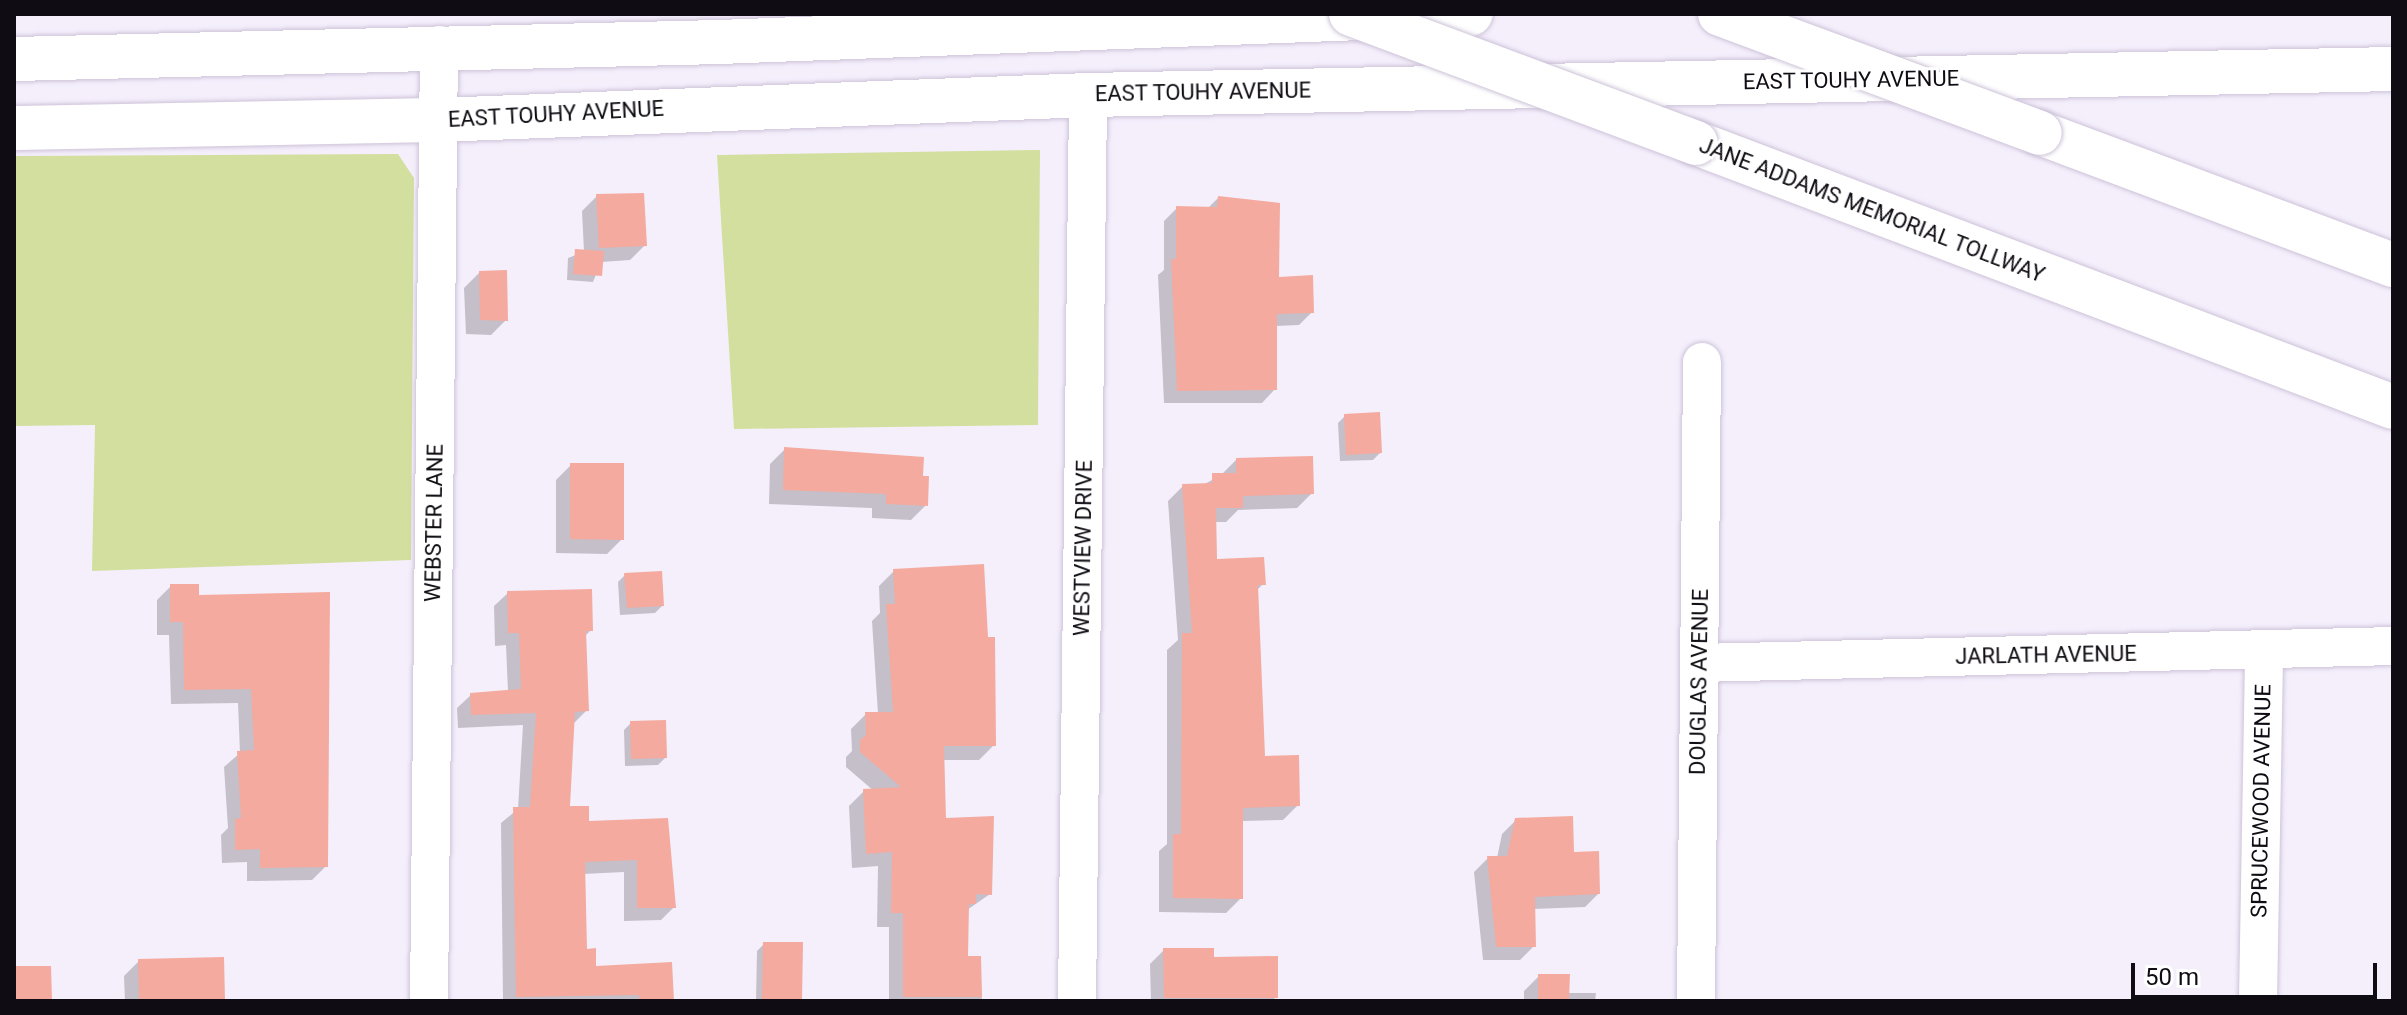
<!DOCTYPE html>
<html>
<head>
<meta charset="utf-8">
<style>
  body { margin:0 }
  #map { position:relative; width:2407px; height:1015px; overflow:hidden; background:#f5effc; font-family:Roboto,sans-serif }
  div>[style] { position:absolute }
  [style*='--x'] { left:calc(var(--x)*1px); top:calc(var(--y)*1px); width:calc(var(--w)*1px); rotate:calc(var(--a)*1deg) }
  .green>* { inset:0; background:#d3df9e }
  .shadow>* { inset:0; background:#0003 }
  .building>* { inset:0; background:#f4aa9e }
  .roads { filter:drop-shadow(0 0 2px #cdc3d8) drop-shadow(0 0 2px #cdc3d8) }
  .street>* { height:38px; margin:-19px; padding:0 19px; transform-origin:19px; border-radius:19px; background:#fff }
  .primary>* { height:44px; margin:-22px; padding:0 22px; transform-origin:22px; border-radius:22px; background:#fff }
  .highway>* { height:44px; margin:-22px; padding:0 22px; transform-origin:22px; border-radius:22px; background:#fff }
  .bridges { filter:drop-shadow(0 0 2px #cdc3d8) drop-shadow(0 0 2px #cdc3d8) }
  .highway-bridge>* { height:44px; margin:-22px; padding:0 22px; transform-origin:22px; border-radius:22px; background:#fff }
  span { translate:-50% -50%; white-space:nowrap; text-align:center; line-height:1.15; -webkit-text-stroke:6px #fff; paint-order:stroke }
  .street-label { font-size:22px; color:#0f0c13 }
  .frame { position:absolute; inset:0; border:16px solid #0f0c13; pointer-events:none }
  .scale { position:absolute; left:2131px; top:963px; width:246px; height:36px; box-sizing:border-box; border:4px solid #0f0c13; border-top:0; padding-left:10px; font-size:24px; line-height:28px; white-space:nowrap; color:#0f0c13; -webkit-text-stroke:6px #fff; paint-order:stroke }
</style>
</head>
<body>
<div id="map">
  <div class="green">
    <div style="clip-path:polygon(1040px 150px,1038px 425px,734px 429px,717px 155px)"></div>
    <div style="clip-path:polygon(398px 154px,414px 178px,411px 560px,92px 571px,95px 425px,14px 426px,14px 156px)"></div>
  </div>
  <div class="shadow">
    <div style="clip-path:polygon(597px 196px,645px 245px,630px 260px,601px 262px,593px 282px,567px 280px,568px 258px,584px 252px,582px 211px)"></div>
    <div style="clip-path:polygon(1218px 198px,1277px 279px,1312px 312px,1299px 325px,1275px 326px,1275px 389px,1262px 403px,1164px 403px,1158px 275px,1164px 270px,1164px 221px,1177px 208px,1208px 208px)"></div>
    <div style="clip-path:polygon(479px 273px,506px 320px,491px 335px,466px 334px,464px 288px)"></div>
    <div style="clip-path:polygon(1345px 416px,1380px 453px,1373px 460px,1340px 461px,1338px 423px)"></div>
    <div style="clip-path:polygon(785px 449px,921px 478px,926px 505px,911px 520px,872px 518px,872px 508px,769px 504px,770px 464px)"></div>
    <div style="clip-path:polygon(1236px 460px,1312px 493px,1297px 508px,1238px 510px,1226px 522px,1214px 522px,1215px 561px,1263px 584px,1256px 591px,1263px 758px,1298px 805px,1283px 820px,1241px 821px,1241px 898px,1226px 913px,1159px 912px,1159px 851px,1167px 844px,1167px 650px,1178px 640px,1168px 501px,1183px 486px,1203px 485px,1221px 475px)"></div>
    <div style="clip-path:polygon(571px 465px,622px 539px,607px 554px,556px 553px,556px 480px)"></div>
    <div style="clip-path:polygon(894px 571px,994px 745px,979px 760px,942px 760px,944px 820px,990px 894px,967px 910px,966px 958px,980px 958px,982px 1001px,889px 1001px,889px 927px,877px 927px,878px 866px,852px 868px,849px 806px,864px 791px,874px 791px,846px 767px,846px 757px,852px 751px,851px 729px,866px 714px,878px 714px,872px 621px,880px 613px,879px 586px)"></div>
    <div style="clip-path:polygon(625px 575px,662px 606px,655px 613px,620px 615px,618px 582px)"></div>
    <div style="clip-path:polygon(171px 586px,197px 597px,328px 594px,326px 866px,312px 880px,247px 881px,247px 862px,222px 863px,221px 835px,228px 828px,224px 767px,240px 753px,238px 703px,171px 704px,169px 635px,157px 635px,157px 600px)"></div>
    <div style="clip-path:polygon(508px 593px,591px 630px,584px 637px,587px 710px,573px 724px,567px 808px,587px 823px,666px 820px,674px 907px,661px 920px,624px 921px,624px 872px,583px 874px,586px 951px,594px 968px,673px 1001px,503px 1001px,501px 823px,518px 809px,523px 725px,458px 728px,457px 708px,471px 695px,508px 692px,506px 645px,495px 646px,494px 606px)"></div>
    <div style="clip-path:polygon(631px 723px,665px 758px,658px 765px,625px 766px,624px 730px)"></div>
    <div style="clip-path:polygon(1516px 820px,1572px 854px,1598px 894px,1585px 907px,1533px 909px,1534px 946px,1520px 960px,1483px 960px,1474px 872px,1488px 858px,1497px 858px,1502px 834px)"></div>
    <div style="clip-path:polygon(764px 944px,800px 1001px,756px 1001px,757px 951px)"></div>
    <div style="clip-path:polygon(1164px 950px,1212px 959px,1276px 997px,1272px 1001px,1151px 1001px,1150px 964px)"></div>
    <div style="clip-path:polygon(139px 961px,223px 1001px,125px 1001px,124px 976px)"></div>
    <div style="clip-path:polygon(1539px 976px,1567px 993px,1596px 993px,1595px 1001px,1524px 1001px,1524px 991px)"></div>
  </div>
  <div class="building">
    <div style="clip-path:polygon(644px 193px,647px 246px,599px 248px,596px 194px)"></div>
    <div style="clip-path:polygon(1218px 196px,1280px 203px,1279px 277px,1313px 275px,1314px 313px,1277px 314px,1277px 390px,1177px 391px,1171px 259px,1176px 259px,1176px 206px,1217px 207px)"></div>
    <div style="clip-path:polygon(575px 249px,604px 251px,602px 276px,573px 274px)"></div>
    <div style="clip-path:polygon(507px 270px,508px 321px,480px 320px,479px 271px)"></div>
    <div style="clip-path:polygon(1380px 412px,1382px 453px,1346px 455px,1344px 414px)"></div>
    <div style="clip-path:polygon(784px 447px,924px 457px,923px 476px,929px 476px,928px 506px,886px 504px,886px 494px,783px 490px)"></div>
    <div style="clip-path:polygon(1313px 456px,1314px 494px,1243px 496px,1243px 508px,1216px 508px,1217px 559px,1264px 557px,1266px 585px,1258px 585px,1265px 756px,1299px 755px,1300px 806px,1243px 808px,1243px 899px,1173px 898px,1173px 834px,1181px 834px,1182px 633px,1192px 633px,1182px 484px,1212px 483px,1212px 473px,1236px 473px,1236px 458px)"></div>
    <div style="clip-path:polygon(570px 463px,624px 463px,624px 540px,570px 539px)"></div>
    <div style="clip-path:polygon(984px 564px,988px 637px,995px 637px,996px 746px,944px 746px,946px 818px,994px 816px,992px 895px,976px 894px,976px 904px,969px 904px,968px 956px,981px 956px,982px 997px,903px 997px,903px 913px,891px 913px,892px 852px,866px 854px,863px 789px,901px 787px,860px 752px,860px 740px,866px 735px,865px 712px,893px 712px,886px 604px,895px 604px,893px 569px)"></div>
    <div style="clip-path:polygon(662px 571px,664px 606px,627px 608px,624px 573px)"></div>
    <div style="clip-path:polygon(170px 584px,199px 584px,199px 595px,330px 592px,328px 867px,260px 868px,260px 849px,235px 850px,235px 819px,241px 818px,237px 751px,254px 750px,251px 689px,184px 690px,183px 622px,170px 622px)"></div>
    <div style="clip-path:polygon(592px 589px,593px 631px,586px 631px,589px 711px,575px 712px,570px 806px,589px 806px,589px 821px,668px 818px,676px 908px,637px 908px,637px 860px,585px 862px,587px 949px,596px 948px,596px 966px,672px 962px,674px 1001px,639px 1001px,639px 995px,516px 997px,513px 807px,530px 807px,536px 713px,471px 715px,470px 693px,521px 689px,519px 633px,508px 633px,507px 591px)"></div>
    <div style="clip-path:polygon(666px 720px,667px 758px,631px 759px,630px 721px)"></div>
    <div style="clip-path:polygon(1573px 816px,1574px 852px,1599px 851px,1600px 894px,1535px 897px,1536px 947px,1496px 947px,1487px 856px,1507px 856px,1515px 818px)"></div>
    <div style="clip-path:polygon(763px 942px,803px 942px,802px 1001px,762px 1001px)"></div>
    <div style="clip-path:polygon(1163px 948px,1214px 948px,1214px 957px,1278px 956px,1278px 998px,1164px 998px)"></div>
    <div style="clip-path:polygon(224px 957px,225px 1001px,139px 1001px,138px 959px)"></div>
    <div style="clip-path:polygon(14px 966px,51px 966px,52px 1001px,14px 1001px)"></div>
    <div style="clip-path:polygon(1538px 974px,1570px 974px,1569px 1001px,1538px 1001px)"></div>
  </div>
  <div class="roads">
    <div class="street">
      <div style="--x:1699;--y:663;--w:694;--a:-1.4"></div>
      <div style="--x:429;--y:1001;--w:956;--a:-89.4"></div>
      <div style="--x:1077;--y:1001;--w:906;--a:-89.3"></div>
      <div style="--x:1696;--y:1001;--w:639;--a:-89.46"></div>
      <div style="--x:2258;--y:1001;--w:351;--a:-89"></div>
    </div>
    <div class="primary">
      <div style="--x:14;--y:59;--w:705;--a:-1.38"></div>
      <div style="--x:719;--y:42;--w:752;--a:-2.14"></div>
      <div style="--x:14;--y:128;--w:424;--a:-1.1"></div>
      <div style="--x:438;--y:120;--w:650;--a:-2.2"></div>
      <div style="--x:1088;--y:95;--w:1305;--a:-1.14"></div>
    </div>
    <div class="highway">
      <div style="--x:2040;--y:133;--w:377;--a:20.5"></div>
      <div style="--x:1696;--y:143;--w:745;--a:20.74"></div>
    </div>
  </div>
  <div class="bridges">
    <div class="highway-bridge">
      <div style="--x:1351;--y:14;--w:368;--a:20.5"></div>
      <div style="--x:1720;--y:14;--w:341;--a:20.4"></div>
    </div>
  </div>
  <div class="street-label">
    <span style="left:1851px;top:80px;rotate:-1deg">EAST TOUHY AVENUE</span>
    <span style="left:1203px;top:92px;rotate:-1deg">EAST TOUHY AVENUE</span>
    <span style="left:556px;top:114px;rotate:-3deg">EAST TOUHY AVENUE</span>
    <span style="left:1872px;top:210px;rotate:21deg">JANE ADDAMS MEMORIAL TOLLWAY</span>
    <span style="left:434px;top:523px;rotate:-89deg">WEBSTER LANE</span>
    <span style="left:1083px;top:548px;rotate:-89deg">WESTVIEW DRIVE</span>
    <span style="left:2046px;top:655px;rotate:-1deg">JARLATH AVENUE</span>
    <span style="left:1699px;top:682px;rotate:-89deg">DOUGLAS AVENUE</span>
    <span style="left:2261px;top:801px;rotate:-89deg">SPRUCEWOOD AVENUE</span>
  </div>
  <div class="frame"></div>
  <div class="scale">50 m</div>
</div>
</body>
</html>
